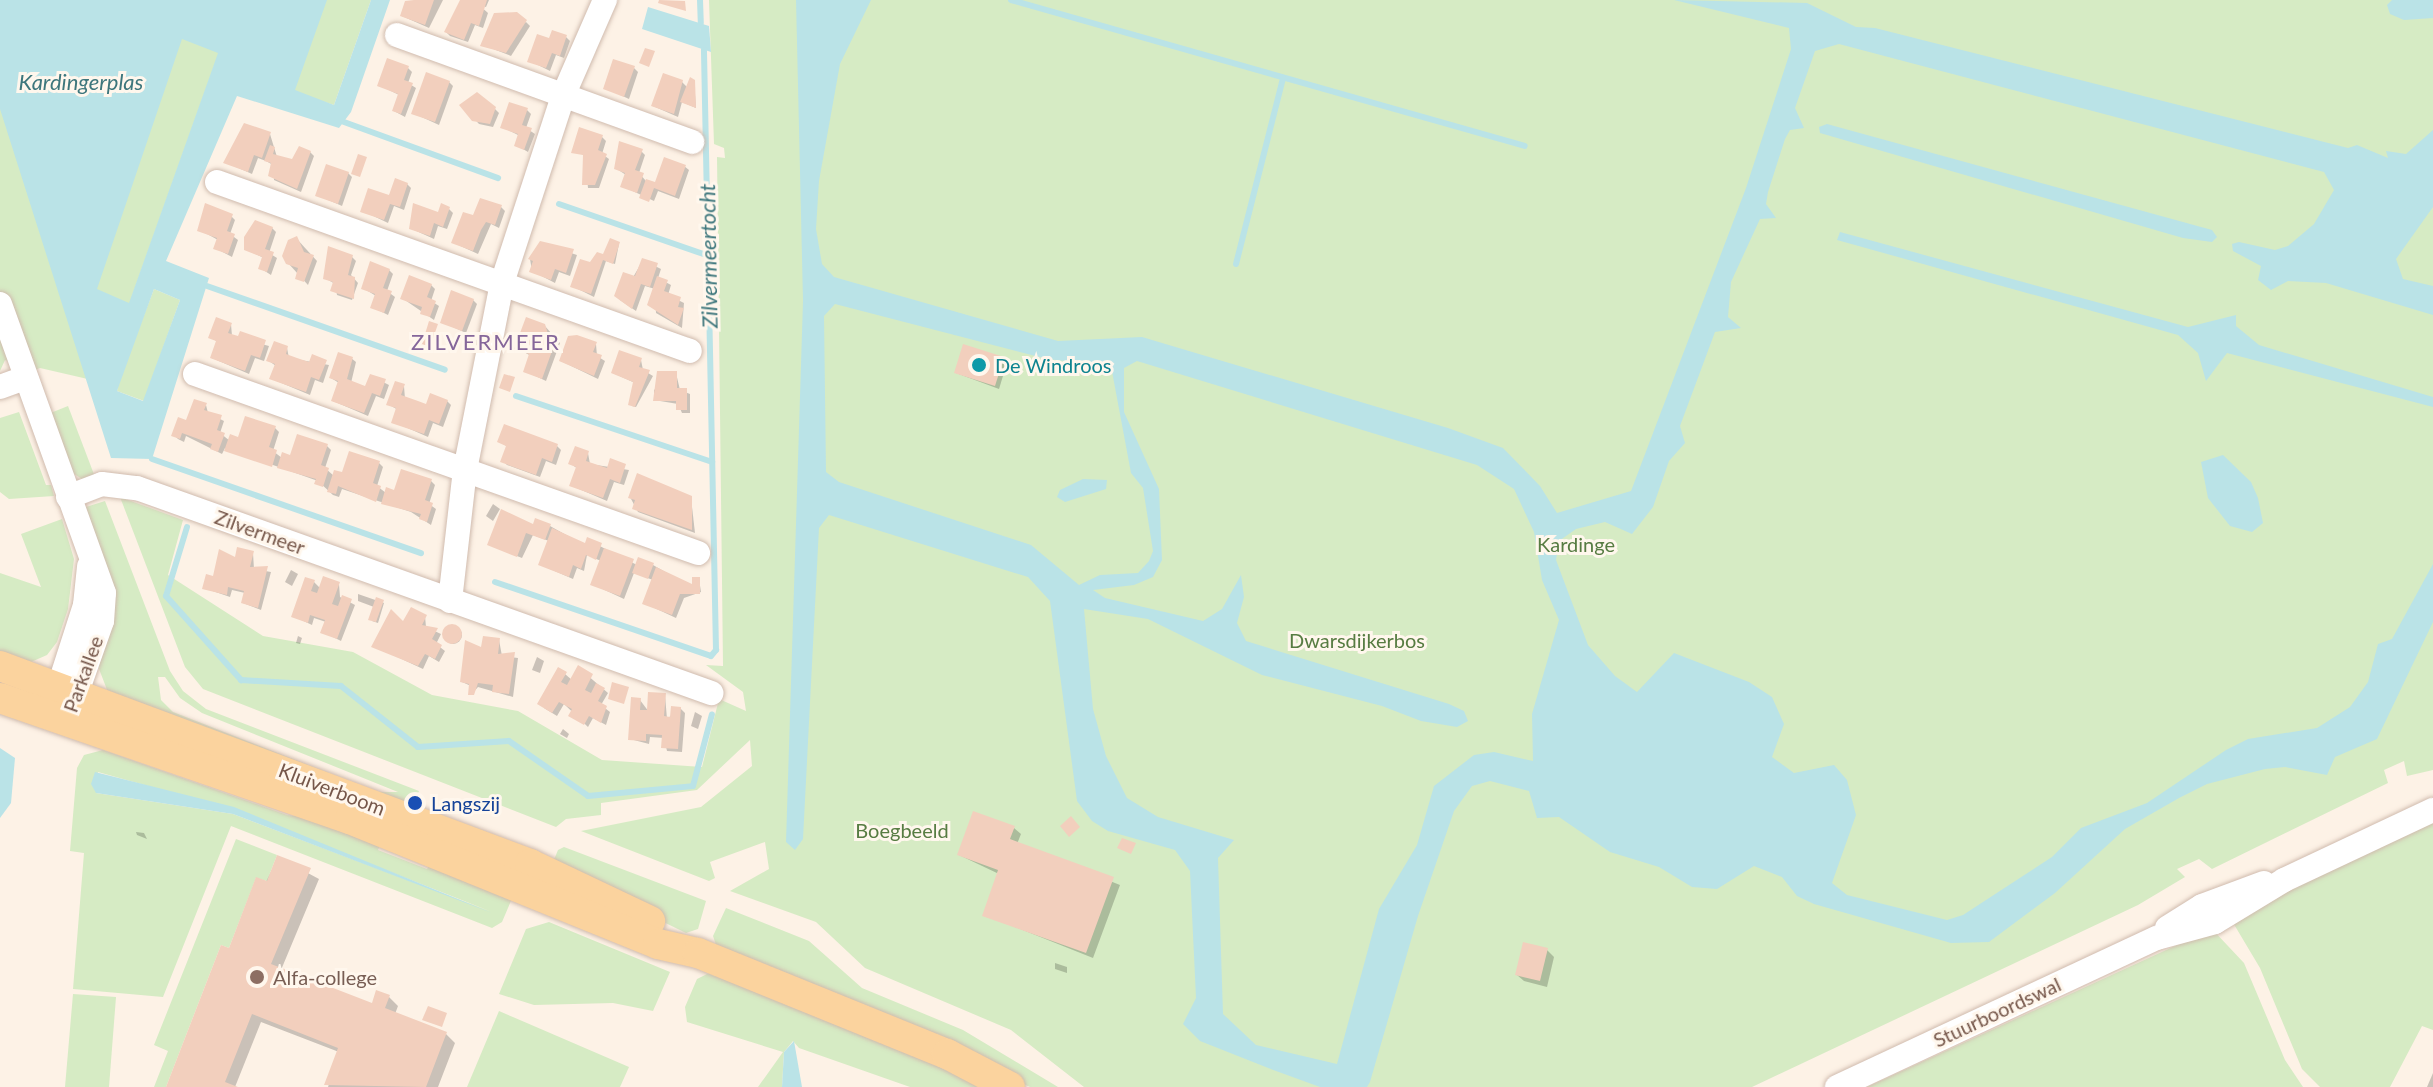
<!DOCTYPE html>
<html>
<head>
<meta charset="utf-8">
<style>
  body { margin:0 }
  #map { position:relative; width:2433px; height:1087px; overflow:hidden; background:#fdf2e6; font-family:Lato,sans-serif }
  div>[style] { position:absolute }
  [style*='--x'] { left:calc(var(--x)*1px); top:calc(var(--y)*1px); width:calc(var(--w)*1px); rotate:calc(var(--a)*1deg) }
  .green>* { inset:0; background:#d6ebc4 }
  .water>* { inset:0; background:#bae3e7 }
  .shadow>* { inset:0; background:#0003 }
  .round { border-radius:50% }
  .stream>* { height:6px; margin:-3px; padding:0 3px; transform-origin:3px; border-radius:3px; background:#bae3e7 }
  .building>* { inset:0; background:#f2cfbd }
  .roads { filter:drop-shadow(0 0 2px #d0bbae) drop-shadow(0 0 2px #d0bbae) }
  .minor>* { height:24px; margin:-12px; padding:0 12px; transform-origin:12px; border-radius:12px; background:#fff }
  .major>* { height:30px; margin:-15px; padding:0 15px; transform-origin:15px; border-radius:15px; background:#fbd39e }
  .dots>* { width:22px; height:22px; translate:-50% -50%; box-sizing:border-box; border:4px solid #fff7ed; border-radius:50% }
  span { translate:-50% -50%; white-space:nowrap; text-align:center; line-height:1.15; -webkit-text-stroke:6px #fff7ed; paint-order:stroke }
  .culture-label { font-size:20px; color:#0d838f }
  .left { translate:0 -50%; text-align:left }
  .street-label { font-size:20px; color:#76574a }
  .park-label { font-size:20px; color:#577c42 }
  .transit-label { font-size:20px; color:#164399 }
  .education-label { font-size:20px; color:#785e54 }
  .water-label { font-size:22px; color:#3d767c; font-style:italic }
  .neighbourhood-label { font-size:22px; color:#85669a; letter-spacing:2px }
</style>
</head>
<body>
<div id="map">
  <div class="green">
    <div style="clip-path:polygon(0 0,371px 0,334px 105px,214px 66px,132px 296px,133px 344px,154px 289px,180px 300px,144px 401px,117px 391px,118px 386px,40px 368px,32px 371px,5px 360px,0 371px)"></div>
    <div style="clip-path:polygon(709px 0,2433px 0,2433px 770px,2407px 776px,2404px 761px,2384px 770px,2388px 783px,2212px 869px,2199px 859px,2177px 869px,2185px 877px,2138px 905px,1752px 1087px,1084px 1087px,1011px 1030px,865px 968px,816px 922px,730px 891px,769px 869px,765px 842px,710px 862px,715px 878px,709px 881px,581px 831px,701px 807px,752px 766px,750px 740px,697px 790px,601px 803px,601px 815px,566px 819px,556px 827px,203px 689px,185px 667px,120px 497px,183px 520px,168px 575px,263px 636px,353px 652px,432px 695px,518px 711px,602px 760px,702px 767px,719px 699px,746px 711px,743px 692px,706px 665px,723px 666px,717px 157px,725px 158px,724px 148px,714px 144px)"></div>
    <div style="clip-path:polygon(68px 406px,95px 477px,82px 479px,71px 472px,48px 414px)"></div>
    <div style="clip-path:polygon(19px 412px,46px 485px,51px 485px,54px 496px,9px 499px,0 492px,0 418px)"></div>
    <div style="clip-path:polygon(evenodd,105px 501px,170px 671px,183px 691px,206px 709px,419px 791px,414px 805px,377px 799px,109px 695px,96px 661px,111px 609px,111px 586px,86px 507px,105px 501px,158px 677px,165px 677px,180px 698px,202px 713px,398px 792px,377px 792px,173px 712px,161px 700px,158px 677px)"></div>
    <div style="clip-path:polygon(62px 519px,74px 559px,68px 609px,57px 642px,47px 655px,31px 662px,0 653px,0 573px,41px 587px,21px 534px)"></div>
    <div style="clip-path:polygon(evenodd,103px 750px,287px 815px,336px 821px,380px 845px,378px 850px,427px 869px,430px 865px,516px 889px,502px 922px,492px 928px,231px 826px,163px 997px,73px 989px,84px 853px,70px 851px,77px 768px,84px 755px,103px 750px,98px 772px,234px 810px,492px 912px,233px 814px,96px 793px,98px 772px)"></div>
    <div style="clip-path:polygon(2433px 821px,2433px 1030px,2422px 1026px,2390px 1087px,2320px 1087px,2302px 1069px,2260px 968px,2229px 916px)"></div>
    <div style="clip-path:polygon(236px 839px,277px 855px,267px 881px,256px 878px,229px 948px,221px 945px,166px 1087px,154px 1087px,168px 1051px,154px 1045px)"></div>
    <div style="clip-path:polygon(564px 847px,706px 901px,698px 929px,686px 933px,551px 867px,558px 850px)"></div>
    <div style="clip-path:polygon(726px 908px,809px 941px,862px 988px,963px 1030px,1058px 1087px,1030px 1087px,717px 948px,713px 936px)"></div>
    <div style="clip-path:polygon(549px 922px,670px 972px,653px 1011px,613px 1003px,534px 1005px,499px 994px,526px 929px)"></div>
    <div style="clip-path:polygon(2212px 929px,2244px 963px,2285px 1060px,2303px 1087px,1867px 1087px)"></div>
    <div style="clip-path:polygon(709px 973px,914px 1053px,986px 1087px,910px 1087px,799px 1048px,793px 1041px,784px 1052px,782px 1087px,758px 1087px,783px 1052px,687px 1022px,685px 1007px,697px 979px)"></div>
    <div style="clip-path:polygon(73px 994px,116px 997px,109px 1087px,65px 1087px)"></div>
    <div style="clip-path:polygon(499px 1011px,629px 1067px,620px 1087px,467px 1087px)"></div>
  </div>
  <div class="water">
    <div style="clip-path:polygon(evenodd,0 0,327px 0,295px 90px,334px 105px,371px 0,390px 0,351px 112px,339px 128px,237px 96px,166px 261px,209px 278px,152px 459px,111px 458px,0 109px,0 0,182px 39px,218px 53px,129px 303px,97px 289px,182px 39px,0 0,154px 289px,180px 300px,143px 401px,117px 391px,154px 289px)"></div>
    <div style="clip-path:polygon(evenodd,796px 0,871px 0,840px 64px,819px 181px,816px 229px,822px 264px,834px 277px,1058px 341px,1142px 337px,1448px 428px,1503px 448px,1540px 486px,1557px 513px,1631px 491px,1746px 188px,1791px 49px,1789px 28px,1674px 0,1807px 3px,1856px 27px,1875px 28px,2348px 148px,2357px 145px,2388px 158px,2386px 151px,2406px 154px,2433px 130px,2433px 207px,2396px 259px,2403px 279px,2433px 286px,2433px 315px,2326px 283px,2288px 281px,2271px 290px,2258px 280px,2261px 266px,2233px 251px,2232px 244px,2239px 242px,2275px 250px,2288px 246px,2314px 224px,2334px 190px,2324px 172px,1839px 44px,1815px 51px,1795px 108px,1804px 128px,1790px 130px,1785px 139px,1768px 192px,1766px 204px,1776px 218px,1760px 219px,1731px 282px,1728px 317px,1741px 328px,1715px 332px,1680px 426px,1685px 443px,1669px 461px,1653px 507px,1632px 534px,1605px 522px,1576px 529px,1559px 541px,1556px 560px,1588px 645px,1615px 676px,1637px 692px,1674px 653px,1749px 682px,1772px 697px,1784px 724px,1772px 757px,1794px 773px,1834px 765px,1847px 780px,1856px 815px,1832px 883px,1847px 895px,1947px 920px,1963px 915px,2052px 857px,2081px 828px,2147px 803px,2226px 750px,2248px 739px,2317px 728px,2350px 707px,2368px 682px,2378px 644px,2392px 639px,2433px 564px,2433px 622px,2377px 739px,2335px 757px,2327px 775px,2285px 767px,2265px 769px,2207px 784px,2179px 798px,2125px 829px,2055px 893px,1989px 942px,1951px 943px,1814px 904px,1797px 896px,1782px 877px,1754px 866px,1717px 889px,1692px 887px,1659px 867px,1610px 852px,1559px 817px,1537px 818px,1529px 791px,1490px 781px,1472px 786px,1454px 811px,1418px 916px,1370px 1082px,1367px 1087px,1320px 1087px,1276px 1071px,1200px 1041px,1183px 1024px,1196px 998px,1190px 871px,1175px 850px,1108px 831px,1092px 821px,1077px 801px,1050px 601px,1028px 577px,829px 515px,819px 528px,803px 839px,795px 850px,786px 842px,803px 301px,796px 0,835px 304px,1047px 359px,1111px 366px,1131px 473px,1143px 488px,1153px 551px,1149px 561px,1138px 573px,1100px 575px,1079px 585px,1031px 545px,839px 482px,826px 472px,824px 316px,835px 304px,796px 0,1137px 361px,1477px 465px,1514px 489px,1534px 532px,1542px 580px,1559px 620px,1532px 714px,1533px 761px,1494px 752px,1474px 755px,1434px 786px,1417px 845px,1379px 909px,1337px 1064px,1256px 1045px,1223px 1014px,1218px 858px,1234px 840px,1158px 817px,1127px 798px,1106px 756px,1093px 709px,1084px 609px,1148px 619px,1262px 675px,1382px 706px,1421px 721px,1457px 727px,1468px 721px,1464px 711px,1449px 704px,1246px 641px,1237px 623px,1244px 597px,1241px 575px,1222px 609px,1203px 621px,1105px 598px,1093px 590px,1134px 585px,1153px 577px,1162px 560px,1159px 489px,1124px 412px,1124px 368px,1137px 361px)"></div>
    <div style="clip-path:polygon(2392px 0,2433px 0,2433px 18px,2404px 20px,2390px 14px,2387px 5px)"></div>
    <div style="clip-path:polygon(648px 7px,709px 26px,711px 52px,642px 29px)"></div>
    <div style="clip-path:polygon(1827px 124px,2212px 230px,2217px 237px,2212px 242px,2183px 238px,1820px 133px,1819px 127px)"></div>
    <div style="clip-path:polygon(1840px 232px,2188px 327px,2236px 315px,2236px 326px,2259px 345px,2433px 397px,2433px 407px,2227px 353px,2206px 381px,2198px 353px,2178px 335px,1837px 240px)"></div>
    <div style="clip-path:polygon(2223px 455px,2251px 482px,2258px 498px,2263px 523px,2252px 532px,2230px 526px,2208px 498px,2201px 462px)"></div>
    <div style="clip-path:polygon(1083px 479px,1107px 480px,1106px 489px,1065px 502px,1057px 497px,1060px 490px)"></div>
    <div style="clip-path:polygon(0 748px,15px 758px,11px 803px,0 818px)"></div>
    <div style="clip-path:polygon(95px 772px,234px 807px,492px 913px,233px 814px,96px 793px,91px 784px)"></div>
    <div style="clip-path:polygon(794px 1041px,802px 1087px,782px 1087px,784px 1052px)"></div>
  </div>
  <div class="shadow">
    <div style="clip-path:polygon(417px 0,443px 0,429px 28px,402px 16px)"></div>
    <div style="clip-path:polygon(477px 0,489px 0,486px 7px,479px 5px,488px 13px,483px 28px,475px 25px,468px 42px,450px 36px,446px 32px)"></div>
    <div style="clip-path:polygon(526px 22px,530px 26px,511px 56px,483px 45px)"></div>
    <div style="clip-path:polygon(566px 37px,570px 41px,564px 58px,556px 55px,550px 71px,530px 61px)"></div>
    <div style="clip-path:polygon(408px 68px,412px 72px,408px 83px,416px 88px,405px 117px,394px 111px,399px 95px,379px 85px)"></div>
    <div style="clip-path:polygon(634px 68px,638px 72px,629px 99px,605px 88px)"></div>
    <div style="clip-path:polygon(694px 81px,696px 108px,682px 102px,678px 117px,653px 106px,682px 82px,688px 88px)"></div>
    <div style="clip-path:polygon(449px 82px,453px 86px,439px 125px,413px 113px)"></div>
    <div style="clip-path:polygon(462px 105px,494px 108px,499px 113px,493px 127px,479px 124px)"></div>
    <div style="clip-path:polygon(527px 110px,531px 114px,526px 128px,535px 134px,528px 152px,516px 145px,520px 136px,502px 127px)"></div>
    <div style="clip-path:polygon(270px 134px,277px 157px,293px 162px,310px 152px,314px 156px,301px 192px,274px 180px,273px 165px,266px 161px,258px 158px,252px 174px,225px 162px)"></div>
    <div style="clip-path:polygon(602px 137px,606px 141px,602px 154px,609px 159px,599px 188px,588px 188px,585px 156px,578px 152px)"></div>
    <div style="clip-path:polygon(641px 151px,645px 155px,639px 173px,646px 181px,657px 185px,684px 166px,689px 170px,679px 199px,658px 191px,654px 201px,622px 186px,626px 175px,617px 169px)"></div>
    <div style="clip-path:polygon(348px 173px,352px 177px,342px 206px,317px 195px)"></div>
    <div style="clip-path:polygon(407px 184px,411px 188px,404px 210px,394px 206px,388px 223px,363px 211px)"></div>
    <div style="clip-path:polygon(501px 207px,505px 211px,499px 228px,491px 224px,478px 254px,454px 243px,475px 218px)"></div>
    <div style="clip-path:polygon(449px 209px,453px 213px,447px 229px,438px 226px,434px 239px,412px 229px)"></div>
    <div style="clip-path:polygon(231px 216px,235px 220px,230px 234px,238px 240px,232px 257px,215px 248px,218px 240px,200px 230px)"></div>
    <div style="clip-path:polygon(272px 228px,276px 232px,269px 253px,277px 258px,271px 275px,260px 268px,264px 258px,247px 250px)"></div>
    <div style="clip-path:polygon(296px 238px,317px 261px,308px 285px,288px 263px)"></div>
    <div style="clip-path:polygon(541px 243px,577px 255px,570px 276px,559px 272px,555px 283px,532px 271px,530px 259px)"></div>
    <div style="clip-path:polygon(619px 244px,615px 264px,606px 261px,594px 297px,572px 286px)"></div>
    <div style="clip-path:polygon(352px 257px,356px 261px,351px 275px,358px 283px,352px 300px,337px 295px,335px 284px,325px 278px)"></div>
    <div style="clip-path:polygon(643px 260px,661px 269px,658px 278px,671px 285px,668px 295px,684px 303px,682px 328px,656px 313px,655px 289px,645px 286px,636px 311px,620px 300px)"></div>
    <div style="clip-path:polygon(389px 270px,393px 274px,387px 291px,395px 297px,388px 315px,372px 307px,376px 296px,363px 288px)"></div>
    <div style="clip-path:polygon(431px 285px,435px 289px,431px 301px,439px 306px,434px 320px,402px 298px)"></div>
    <div style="clip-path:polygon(473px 300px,477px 304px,466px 333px,442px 322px)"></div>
    <div style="clip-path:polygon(231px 324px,232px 336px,269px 346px,264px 361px,255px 358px,249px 374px,212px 358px,218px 342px,210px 337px)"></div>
    <div style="clip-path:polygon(544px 325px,560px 343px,546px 381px,525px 371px,531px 356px,517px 348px)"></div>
    <div style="clip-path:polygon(596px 344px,597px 356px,605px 361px,598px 379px,561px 361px)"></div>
    <div style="clip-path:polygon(287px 348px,289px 358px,329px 365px,323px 383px,315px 380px,310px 395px,272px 379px,276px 366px,269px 361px)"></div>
    <div style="clip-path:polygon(351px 358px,356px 362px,351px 383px,367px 388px,371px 376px,389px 385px,384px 399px,376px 396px,368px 416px,333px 401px,339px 383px,331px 378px)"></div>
    <div style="clip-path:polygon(1003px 359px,1007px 363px,999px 389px,956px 373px)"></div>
    <div style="clip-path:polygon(641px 360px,643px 370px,653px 376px,636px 407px,632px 406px,635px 383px,613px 373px)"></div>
    <div style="clip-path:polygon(676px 373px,680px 390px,690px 394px,690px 413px,682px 413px,678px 404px,654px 400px,654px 390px)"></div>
    <div style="clip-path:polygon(404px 386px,405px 399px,427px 407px,447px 401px,451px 405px,443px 427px,433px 423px,428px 437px,394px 422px,398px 410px,388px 404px)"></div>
    <div style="clip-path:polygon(206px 405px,208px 413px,224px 421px,220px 433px,230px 441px,275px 428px,279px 432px,273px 451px,282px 458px,327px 446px,331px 450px,325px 468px,334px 476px,379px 463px,383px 467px,377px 486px,386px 493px,431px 481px,435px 485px,429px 504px,436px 509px,431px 525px,411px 512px,342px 489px,339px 497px,333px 495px,318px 481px,225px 448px,222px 454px,186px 436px,184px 442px,178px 439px,174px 435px)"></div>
    <div style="clip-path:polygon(500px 442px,557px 446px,561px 450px,556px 465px,546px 461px,540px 477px,507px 465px,503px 461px,508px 447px)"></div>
    <div style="clip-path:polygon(588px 453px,590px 464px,629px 470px,624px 485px,614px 482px,607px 501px,572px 486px,578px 469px,571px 464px)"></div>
    <div style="clip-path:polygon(630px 497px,691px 498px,695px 533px,638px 512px)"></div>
    <div style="clip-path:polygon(493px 504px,500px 509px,493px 521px,486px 516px)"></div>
    <div style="clip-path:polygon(534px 526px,550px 526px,586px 546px,588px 540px,637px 565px,653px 565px,690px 586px,699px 579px,701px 592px,684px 598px,676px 618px,644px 603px,653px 580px,634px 573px,624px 599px,592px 584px,601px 561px,587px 555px,584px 571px,577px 568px,573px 579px,541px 565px,549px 541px,533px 535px,522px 558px,489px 545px)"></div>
    <div style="clip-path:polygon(253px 553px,254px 569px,271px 572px,261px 610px,243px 603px,245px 593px,232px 590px,230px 597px,204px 588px,236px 559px)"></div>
    <div style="clip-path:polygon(291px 570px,298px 574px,292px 586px,285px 582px)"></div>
    <div style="clip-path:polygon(314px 582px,321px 589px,339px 584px,340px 597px,355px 605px,341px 641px,323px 632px,326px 622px,314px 618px,312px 625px,293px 616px)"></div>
    <div style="clip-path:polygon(358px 594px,384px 603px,378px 623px,372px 621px,374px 607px,358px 601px)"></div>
    <div style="clip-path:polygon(425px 616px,426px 627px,441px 634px,436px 644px,445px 651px,439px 662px,429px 656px,423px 669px,374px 646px)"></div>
    <div class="round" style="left:444px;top:626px;width:18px;height:18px"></div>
    <div style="clip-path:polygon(298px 636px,302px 638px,300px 644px,296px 643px)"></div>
    <div style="clip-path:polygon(499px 640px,502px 656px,518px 658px,513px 697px,478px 687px,471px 695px,471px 686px,462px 682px)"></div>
    <div style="clip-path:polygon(537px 657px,544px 661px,540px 673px,532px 670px)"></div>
    <div style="clip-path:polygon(579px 668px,608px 693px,601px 705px,610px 712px,606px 725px,593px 718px,588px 727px,564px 704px,557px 716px,544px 708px,565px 674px,572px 680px)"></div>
    <div style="clip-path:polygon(665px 695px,667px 719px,680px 708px,685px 713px,682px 752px,667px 751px,664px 738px,650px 737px,649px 744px,630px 739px,640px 700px,649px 712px)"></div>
    <div style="clip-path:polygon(695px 712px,702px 716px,698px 729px,691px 726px)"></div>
    <div style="clip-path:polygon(563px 729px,569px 734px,567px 738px,560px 734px)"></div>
    <div style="clip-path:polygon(1014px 828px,1021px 834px,1017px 844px,1120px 885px,1093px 958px,985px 915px,999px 874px,959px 855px)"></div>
    <div style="clip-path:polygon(136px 832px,144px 833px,147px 839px,137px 835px)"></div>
    <div style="clip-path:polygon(278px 857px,319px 879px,281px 970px,373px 1006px,389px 997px,398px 1006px,395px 1014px,446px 1034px,455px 1043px,438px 1087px,328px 1087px,339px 1052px,261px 1022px,235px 1087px,168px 1087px)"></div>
    <div style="clip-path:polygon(1547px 950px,1554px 957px,1547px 987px,1524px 981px,1517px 975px)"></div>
    <div style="clip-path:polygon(1055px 963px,1067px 967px,1067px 973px,1055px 969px)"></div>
    <div style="clip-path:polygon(2433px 1073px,2433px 1087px,2427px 1087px)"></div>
  </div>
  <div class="stream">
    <div style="--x:700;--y:0;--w:23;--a:88"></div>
    <div style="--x:1011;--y:0;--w:534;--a:15.86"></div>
    <div style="--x:344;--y:122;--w:164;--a:20"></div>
    <div style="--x:559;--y:204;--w:159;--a:19.1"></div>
    <div style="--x:1236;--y:264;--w:192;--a:-75.8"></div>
    <div style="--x:207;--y:286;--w:252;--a:19.4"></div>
    <div style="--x:516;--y:396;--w:207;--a:18.6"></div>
    <div style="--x:152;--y:459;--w:285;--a:19.3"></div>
    <div style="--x:187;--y:527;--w:72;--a:106.9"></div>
    <div style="--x:166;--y:596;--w:113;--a:48.2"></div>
    <div style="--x:241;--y:680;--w:100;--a:3.4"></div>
    <div style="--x:341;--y:686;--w:98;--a:38.4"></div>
    <div style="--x:418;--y:747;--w:91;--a:-3.8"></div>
    <div style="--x:509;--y:741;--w:96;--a:34.8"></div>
    <div style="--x:588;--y:796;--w:105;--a:-5.4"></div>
    <div style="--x:693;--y:786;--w:74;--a:-75.2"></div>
    <div style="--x:495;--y:582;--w:228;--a:18.9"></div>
    <div style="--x:711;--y:656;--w:8;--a:-50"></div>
    <div style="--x:716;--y:650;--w:600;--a:-91.15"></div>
  </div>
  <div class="building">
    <div style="clip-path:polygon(414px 0,434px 0,425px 25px,400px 16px,405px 1px)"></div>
    <div style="clip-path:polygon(460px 0,487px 0,479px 26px,471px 23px,464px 40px,444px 32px)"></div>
    <div style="clip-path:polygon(659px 0,685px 1px,686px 11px,658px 3px)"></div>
    <div style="clip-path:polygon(517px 12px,527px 20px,506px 53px,480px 46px,494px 13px)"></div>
    <div style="clip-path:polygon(552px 30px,567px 35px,560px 56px,552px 53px,546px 68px,527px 62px,537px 34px,549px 38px)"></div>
    <div style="clip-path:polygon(645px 48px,655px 51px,649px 67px,639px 63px)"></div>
    <div style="clip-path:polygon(387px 58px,409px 66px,404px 80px,413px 83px,401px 114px,392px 111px,398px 94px,377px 86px)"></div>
    <div style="clip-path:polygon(613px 59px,635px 66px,624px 97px,603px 89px)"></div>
    <div style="clip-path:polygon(426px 72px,450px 81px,435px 122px,411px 114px)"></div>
    <div style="clip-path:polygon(663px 73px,683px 80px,674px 114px,651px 106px)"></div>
    <div style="clip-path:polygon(690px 77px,695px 80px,696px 108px,680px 102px)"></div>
    <div style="clip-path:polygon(477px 92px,496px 107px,490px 124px,472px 121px,459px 105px)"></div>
    <div style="clip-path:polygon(509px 102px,528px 108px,522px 125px,532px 128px,524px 150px,514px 146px,518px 134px,500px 128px)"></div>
    <div style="clip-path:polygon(244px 123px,271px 132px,262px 158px,254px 155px,248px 172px,223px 163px)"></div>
    <div style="clip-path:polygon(579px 127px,603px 135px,598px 150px,607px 154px,595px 185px,582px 185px,583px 155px,571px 153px)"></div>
    <div style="clip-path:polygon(619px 141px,643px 149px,635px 170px,644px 173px,637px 193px,620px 187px,625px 173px,614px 169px)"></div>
    <div style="clip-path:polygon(270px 145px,275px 147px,273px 154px,292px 159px,299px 146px,311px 151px,297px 189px,268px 176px,271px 163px,264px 161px)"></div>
    <div style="clip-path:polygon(358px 154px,367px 157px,360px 177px,351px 174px)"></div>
    <div style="clip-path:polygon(664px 157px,686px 165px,675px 196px,654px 188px,649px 202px,639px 198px,646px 179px,655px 182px)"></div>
    <div style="clip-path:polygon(326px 164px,349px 172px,338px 204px,315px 196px)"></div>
    <div style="clip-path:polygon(395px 178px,408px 183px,400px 207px,390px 204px,384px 220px,360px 212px,368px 188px,389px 195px)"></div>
    <div style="clip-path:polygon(480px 198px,502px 205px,495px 225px,486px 222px,481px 230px,473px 251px,451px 243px,463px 212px,473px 215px)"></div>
    <div style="clip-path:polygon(205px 203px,233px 214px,227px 231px,235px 234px,228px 254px,213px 249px,217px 238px,197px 231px)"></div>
    <div style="clip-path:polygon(413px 203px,438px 212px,441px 203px,450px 207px,443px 227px,434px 223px,430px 236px,409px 229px)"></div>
    <div style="clip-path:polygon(255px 220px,273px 227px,265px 249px,274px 252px,267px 272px,258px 269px,262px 257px,244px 250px,244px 237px)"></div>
    <div style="clip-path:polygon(297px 236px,304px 252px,314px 255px,304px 282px,295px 279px,298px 268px,286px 264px,282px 256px,288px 240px)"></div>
    <div style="clip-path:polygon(610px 238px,620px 242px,613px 264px,603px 260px,591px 294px,570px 287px,580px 259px,590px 262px,597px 252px,603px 254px)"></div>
    <div style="clip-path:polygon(540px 241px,574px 249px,566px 273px,555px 269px,551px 280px,529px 272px,533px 261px,528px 259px)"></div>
    <div style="clip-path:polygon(328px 246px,353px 255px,348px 275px,355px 277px,354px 299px,330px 291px,333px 282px,323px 279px)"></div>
    <div style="clip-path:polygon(642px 258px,658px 263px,650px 287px,641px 284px,632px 309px,614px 296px,623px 272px,635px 276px)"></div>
    <div style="clip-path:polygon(370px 261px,390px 269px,383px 288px,392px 291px,384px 313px,370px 308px,375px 294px,361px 289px)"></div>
    <div style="clip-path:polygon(409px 275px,432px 284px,427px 297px,436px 301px,430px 317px,420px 314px,422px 307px,400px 299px)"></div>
    <div style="clip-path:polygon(657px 276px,668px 280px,664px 291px,681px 297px,678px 307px,684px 308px,678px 325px,647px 305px)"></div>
    <div style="clip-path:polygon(451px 290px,474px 299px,462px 331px,440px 323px)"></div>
    <div style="clip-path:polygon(216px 317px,232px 323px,228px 333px,238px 336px,240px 331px,266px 340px,260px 358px,251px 355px,245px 371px,210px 358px,216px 341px,208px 338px)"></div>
    <div style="clip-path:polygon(526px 317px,545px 324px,548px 334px,557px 337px,542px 379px,523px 372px,529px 354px,514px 349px)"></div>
    <div style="clip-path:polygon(429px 321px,438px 324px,430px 347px,422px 344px)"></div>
    <div style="clip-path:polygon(577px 335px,597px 342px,593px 352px,602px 355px,594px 376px,559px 361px,568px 336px)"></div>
    <div style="clip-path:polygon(274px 341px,288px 346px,286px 354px,297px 358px,309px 362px,312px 354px,327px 360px,319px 380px,311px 377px,306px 392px,269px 379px,275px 364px,266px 361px)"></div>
    <div style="clip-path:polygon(963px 344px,1004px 357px,995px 386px,954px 373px)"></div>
    <div style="clip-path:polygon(619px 350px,642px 358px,639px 367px,650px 370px,635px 407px,628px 405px,633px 382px,611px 373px)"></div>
    <div style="clip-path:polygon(338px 352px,353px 357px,347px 379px,365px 386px,370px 374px,386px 379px,380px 396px,372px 393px,364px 413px,331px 401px,338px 381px,329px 378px)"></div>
    <div style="clip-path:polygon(657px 371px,677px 371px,677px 388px,687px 388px,687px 410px,676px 410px,676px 401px,653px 401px)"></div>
    <div style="clip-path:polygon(504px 374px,515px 377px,510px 392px,499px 388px)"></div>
    <div style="clip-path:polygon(395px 381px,405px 384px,401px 395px,418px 401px,426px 404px,430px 393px,448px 400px,439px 424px,429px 420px,424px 434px,391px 423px,396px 408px,386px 405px)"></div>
    <div style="clip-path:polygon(194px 399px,207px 403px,204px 410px,222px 415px,217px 430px,225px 433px,218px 452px,210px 449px,212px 444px,182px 433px,180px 439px,171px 436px,178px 417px,186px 420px)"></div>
    <div style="clip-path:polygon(245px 416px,276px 426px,269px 447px,277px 450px,272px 467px,224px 451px,230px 434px,238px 437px)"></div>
    <div style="clip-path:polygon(504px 424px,558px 444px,552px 462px,542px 458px,536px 475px,500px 462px,506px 446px,497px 442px)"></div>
    <div style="clip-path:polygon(297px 434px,328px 444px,321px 465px,329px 468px,323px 487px,314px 484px,316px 479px,277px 468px,282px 452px,290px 455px)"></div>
    <div style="clip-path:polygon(575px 446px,589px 451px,586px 461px,607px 468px,610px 458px,626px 464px,620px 483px,610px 479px,603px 498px,569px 486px,576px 467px,568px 464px)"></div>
    <div style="clip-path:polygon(349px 451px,380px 461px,373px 483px,381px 486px,376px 502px,338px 486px,336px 494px,327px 492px,334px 470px,342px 472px)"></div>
    <div style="clip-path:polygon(401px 469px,432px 479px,425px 500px,433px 503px,427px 522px,419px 519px,421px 514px,381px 504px,386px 487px,394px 490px)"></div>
    <div style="clip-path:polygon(637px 473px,692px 496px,692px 530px,632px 509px,635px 500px,628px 498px)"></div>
    <div style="clip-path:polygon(501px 509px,533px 524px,535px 518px,551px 524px,545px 540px,526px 533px,517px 557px,487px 545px)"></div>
    <div style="clip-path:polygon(552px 528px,585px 543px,587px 537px,602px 543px,596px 560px,586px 555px,581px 569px,573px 565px,569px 577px,538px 565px)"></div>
    <div style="clip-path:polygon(237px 547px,254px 551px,250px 567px,268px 566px,258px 608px,241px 603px,244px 591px,228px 587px,227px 595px,202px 589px,206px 574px,213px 576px,219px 549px,235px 557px)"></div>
    <div style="clip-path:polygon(604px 548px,634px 559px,620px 596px,590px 585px)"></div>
    <div style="clip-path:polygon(638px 557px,654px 563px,648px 579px,632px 573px)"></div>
    <div style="clip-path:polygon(656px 567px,692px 584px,692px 577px,700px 577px,700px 594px,680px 594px,672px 615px,642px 604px)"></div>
    <div style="clip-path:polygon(323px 576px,340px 582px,332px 604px,338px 606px,342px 595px,352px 599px,337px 639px,320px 633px,325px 620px,310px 615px,308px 623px,291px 617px,305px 577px,315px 580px,311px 591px,317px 593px)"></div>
    <div style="clip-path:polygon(376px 597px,384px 600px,376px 622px,368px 620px)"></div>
    <div style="clip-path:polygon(411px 607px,427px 615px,422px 625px,438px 628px,432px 639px,442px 645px,435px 659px,425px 654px,418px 666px,371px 647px,391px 609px,403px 621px)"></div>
    <div class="round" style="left:442px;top:624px;width:20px;height:20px"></div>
    <div style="clip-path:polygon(483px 636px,500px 638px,498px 654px,515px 652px,509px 694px,492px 692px,493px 685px,478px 683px,474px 695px,468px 695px,469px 684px,460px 682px,465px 640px,481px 647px)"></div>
    <div style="clip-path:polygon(578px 665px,593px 674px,585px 690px,591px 693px,596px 683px,605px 688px,598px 701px,607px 706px,601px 723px,589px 716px,584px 725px,568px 716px,572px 709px,559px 702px,552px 713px,537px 704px,558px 667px,567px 672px,561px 682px,567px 685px)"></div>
    <div style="clip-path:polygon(612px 682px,629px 687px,624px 704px,608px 699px)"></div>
    <div style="clip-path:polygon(648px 692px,666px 693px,664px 716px,670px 717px,671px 706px,681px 707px,678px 749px,661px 748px,662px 735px,646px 734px,646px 741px,628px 740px,631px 697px,641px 698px,640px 710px,647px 710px)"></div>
    <div style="clip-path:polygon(973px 811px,1015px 826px,1010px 839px,1114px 877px,1086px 953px,982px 916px,998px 870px,957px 855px)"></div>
    <div style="clip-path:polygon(1071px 816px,1080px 827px,1069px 837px,1060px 826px)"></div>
    <div style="clip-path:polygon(1122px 838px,1136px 843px,1131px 854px,1117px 848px)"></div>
    <div style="clip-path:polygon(277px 855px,311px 868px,271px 964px,372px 1003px,376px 990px,390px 995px,385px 1008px,447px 1032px,426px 1087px,324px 1085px,338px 1048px,252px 1014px,225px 1082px,238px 1087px,166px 1087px,221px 945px,229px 948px,256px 877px,267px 881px)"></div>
    <div style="clip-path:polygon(1523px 942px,1548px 948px,1540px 981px,1515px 975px)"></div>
    <div style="clip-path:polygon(428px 1006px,447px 1013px,442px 1027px,422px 1020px)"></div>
  </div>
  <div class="roads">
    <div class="minor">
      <div style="--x:397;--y:35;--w:314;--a:19.9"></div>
      <div style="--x:217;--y:182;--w:502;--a:19.66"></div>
      <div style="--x:0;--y:304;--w:307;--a:70.2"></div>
      <div style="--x:104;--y:593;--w:28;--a:94"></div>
      <div style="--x:102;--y:621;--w:96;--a:109.4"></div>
      <div style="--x:195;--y:374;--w:534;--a:19.59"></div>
      <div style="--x:0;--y:387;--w:27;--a:-20"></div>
      <div style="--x:68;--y:497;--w:36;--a:-21"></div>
      <div style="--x:102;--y:484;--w:35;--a:7"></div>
      <div style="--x:137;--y:488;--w:610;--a:19.65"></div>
      <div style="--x:450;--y:601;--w:132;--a:-83.5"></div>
      <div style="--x:465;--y:470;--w:191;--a:-78.8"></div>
      <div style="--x:502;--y:283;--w:197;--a:-71.9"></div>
      <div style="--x:563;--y:96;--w:105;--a:-66.4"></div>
      <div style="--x:63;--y:705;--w:19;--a:-102"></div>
      <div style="--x:59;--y:686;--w:85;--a:-72.2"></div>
      <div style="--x:85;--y:605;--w:39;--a:-84"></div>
      <div style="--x:2167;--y:928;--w:41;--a:-32.2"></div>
      <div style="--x:2202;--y:906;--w:66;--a:-20.4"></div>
      <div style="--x:1837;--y:1087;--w:353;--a:-25"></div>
      <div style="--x:2157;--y:938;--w:60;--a:-15.4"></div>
      <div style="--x:2215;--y:922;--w:81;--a:-31.3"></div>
      <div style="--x:2284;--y:880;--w:165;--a:-25.2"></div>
    </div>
    <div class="major">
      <div style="--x:0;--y:666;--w:566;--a:20.48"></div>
      <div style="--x:530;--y:864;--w:133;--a:25.4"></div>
      <div style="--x:0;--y:698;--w:370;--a:19.1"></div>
      <div style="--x:350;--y:819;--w:332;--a:22.1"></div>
      <div style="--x:658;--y:944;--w:41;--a:12.7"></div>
      <div style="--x:698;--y:953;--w:269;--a:22.1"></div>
      <div style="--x:947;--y:1054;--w:71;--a:27.6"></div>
    </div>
  </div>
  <div class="dots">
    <div style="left:979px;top:365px;background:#0f9aa8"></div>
    <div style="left:415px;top:803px;background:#1a4fb4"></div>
    <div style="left:257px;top:977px;background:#8d6e63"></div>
  </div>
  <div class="culture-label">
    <span class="left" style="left:995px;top:365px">De Windroos</span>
  </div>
  <div class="street-label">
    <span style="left:260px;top:532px;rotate:20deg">Zilvermeer</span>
    <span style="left:83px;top:674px;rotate:-70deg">Parkallee</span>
    <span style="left:332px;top:789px;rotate:21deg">Kluiverboom</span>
    <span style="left:1997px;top:1012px;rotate:-25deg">Stuurboordswal</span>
  </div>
  <div class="park-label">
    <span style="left:1576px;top:544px">Kardinge</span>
    <span style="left:1357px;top:640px">Dwarsdijkerbos</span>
    <span style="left:902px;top:830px">Boegbeeld</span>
  </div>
  <div class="transit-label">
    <span class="left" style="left:431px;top:803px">Langszij</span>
  </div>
  <div class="education-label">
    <span class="left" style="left:273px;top:977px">Alfa-college</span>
  </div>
  <div class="water-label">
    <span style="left:81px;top:82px">Kardingerplas</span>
    <span style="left:708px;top:256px;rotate:-91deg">Zilvermeertocht</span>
  </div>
  <div class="neighbourhood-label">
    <span style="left:486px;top:342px">ZILVERMEER</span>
  </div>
</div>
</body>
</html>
